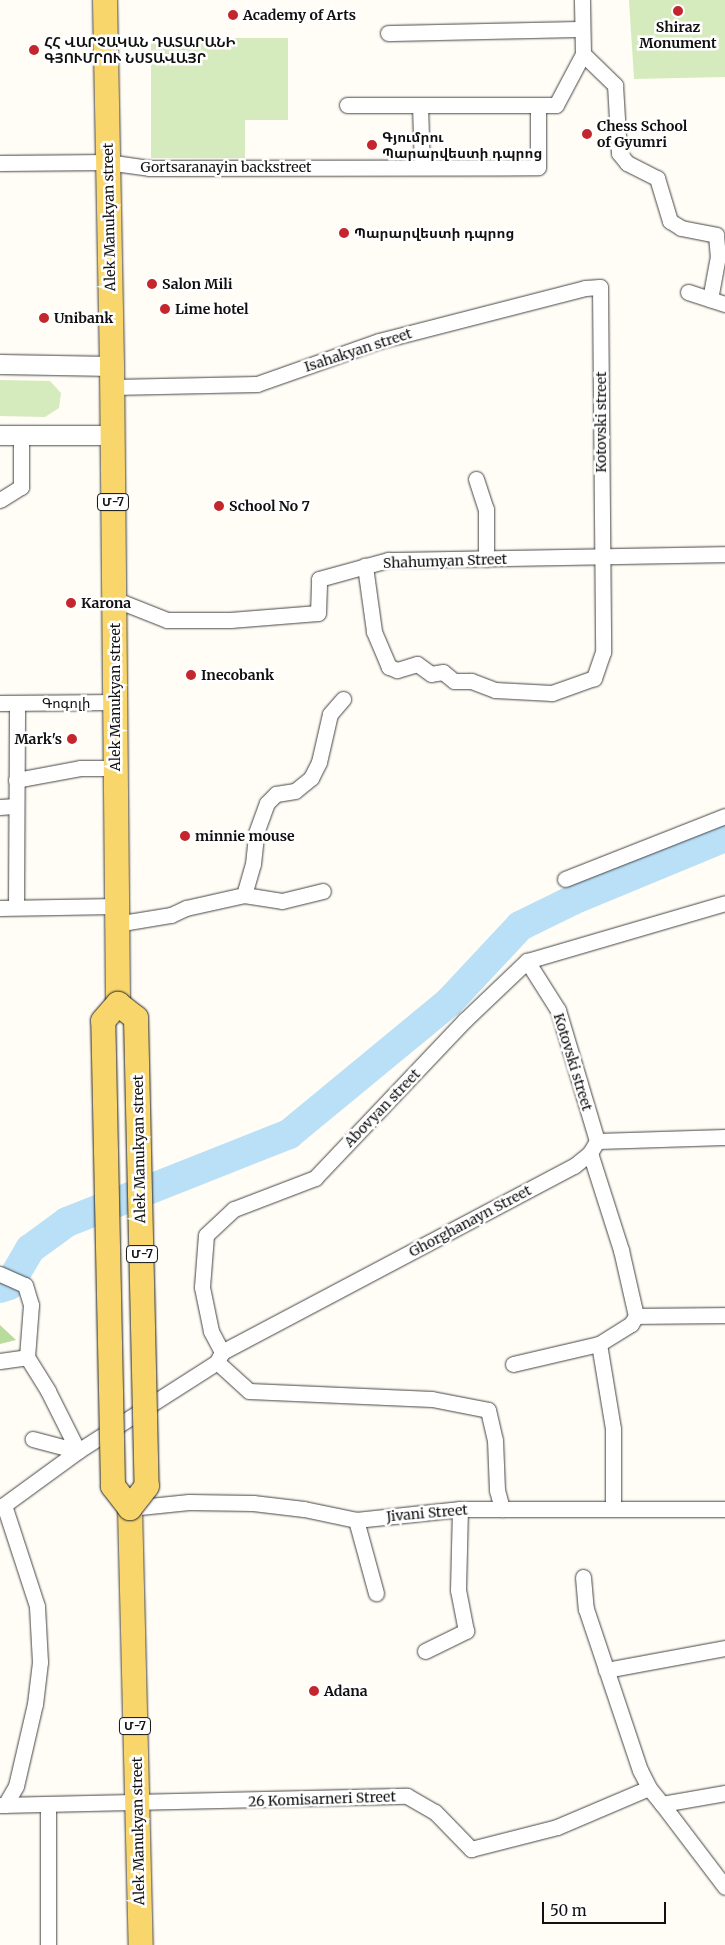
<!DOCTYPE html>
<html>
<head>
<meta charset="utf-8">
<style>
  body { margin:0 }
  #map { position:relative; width:725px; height:1945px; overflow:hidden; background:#fffdf5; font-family:Merriweather,"Noto Sans Armenian",serif }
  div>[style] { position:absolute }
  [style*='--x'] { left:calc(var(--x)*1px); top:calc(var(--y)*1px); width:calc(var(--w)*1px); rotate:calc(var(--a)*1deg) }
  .green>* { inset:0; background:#d5ebbd }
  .forest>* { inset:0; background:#b9dc9c }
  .river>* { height:30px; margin:-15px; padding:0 15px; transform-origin:15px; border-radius:15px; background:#b9e0f7 }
  .roads { filter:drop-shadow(0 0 1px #444) drop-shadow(0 0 1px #444) }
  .minor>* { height:15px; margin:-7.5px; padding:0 7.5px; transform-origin:7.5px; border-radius:7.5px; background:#fff }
  .tertiary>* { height:19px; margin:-9.5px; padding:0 9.5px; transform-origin:9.5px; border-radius:9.5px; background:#fff }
  .primary>* { height:24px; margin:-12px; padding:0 12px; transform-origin:12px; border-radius:12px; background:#f9d66b }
  .bridges { filter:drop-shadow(0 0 1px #222) drop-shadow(0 0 1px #222) }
  .primary-bridge>* { height:24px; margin:-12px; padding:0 12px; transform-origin:12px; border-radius:12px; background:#f9d66b }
  .dots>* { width:14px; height:14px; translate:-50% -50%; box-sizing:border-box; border:2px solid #fff; border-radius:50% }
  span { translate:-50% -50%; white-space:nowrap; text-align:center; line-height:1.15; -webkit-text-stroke:5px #fff; paint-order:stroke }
  .shield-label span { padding:1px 4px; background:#fff; border:1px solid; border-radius:4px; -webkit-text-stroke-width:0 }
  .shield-label { font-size:12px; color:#111; font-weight:700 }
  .poi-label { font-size:14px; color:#111; font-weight:700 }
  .left { translate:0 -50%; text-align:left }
  .right { translate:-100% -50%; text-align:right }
  .street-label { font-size:14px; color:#111 }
  .scale { position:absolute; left:542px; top:1902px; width:124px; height:22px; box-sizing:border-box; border:2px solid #111; border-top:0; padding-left:6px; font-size:15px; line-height:18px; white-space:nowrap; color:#111; -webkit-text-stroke:4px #fff; paint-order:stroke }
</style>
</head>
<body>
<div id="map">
  <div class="green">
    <div style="clip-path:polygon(629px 0,725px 0,725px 77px,634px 79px)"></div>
    <div style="clip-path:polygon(151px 38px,288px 38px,288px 120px,245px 120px,245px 158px,151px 158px)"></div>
    <div style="clip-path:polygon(0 380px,50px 381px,61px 393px,59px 408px,45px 417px,0 416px)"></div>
  </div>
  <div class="forest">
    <div style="clip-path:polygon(0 1325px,16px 1340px,0 1344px)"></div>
  </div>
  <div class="river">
    <div style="--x:0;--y:1288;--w:9;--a:-18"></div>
    <div style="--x:9;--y:1285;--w:42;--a:-59.7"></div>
    <div style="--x:30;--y:1249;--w:46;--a:-36.1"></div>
    <div style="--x:67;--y:1222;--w:239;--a:-21.6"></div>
    <div style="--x:289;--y:1134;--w:207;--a:-39.5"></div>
    <div style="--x:449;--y:1002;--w:104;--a:-46.9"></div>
    <div style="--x:520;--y:926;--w:59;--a:-26.1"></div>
    <div style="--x:573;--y:900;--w:165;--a:-22.5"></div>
  </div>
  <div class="roads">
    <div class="minor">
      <div style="--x:388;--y:33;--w:194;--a:-1.2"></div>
      <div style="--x:583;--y:54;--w:45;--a:44.1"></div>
      <div style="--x:615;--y:85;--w:68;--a:86.6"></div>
      <div style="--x:619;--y:153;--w:13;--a:51"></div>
      <div style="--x:627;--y:163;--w:34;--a:27"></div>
      <div style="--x:657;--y:178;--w:45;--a:73.2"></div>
      <div style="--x:670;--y:221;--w:13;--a:32"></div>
      <div style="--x:681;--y:228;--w:36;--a:11"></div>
      <div style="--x:716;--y:235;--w:21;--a:85"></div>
      <div style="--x:718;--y:256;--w:44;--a:100.5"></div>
      <div style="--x:347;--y:105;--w:73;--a:0"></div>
      <div style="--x:538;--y:105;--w:18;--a:0"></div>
      <div style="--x:556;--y:105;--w:58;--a:-62.1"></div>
      <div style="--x:583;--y:54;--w:54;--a:-91.1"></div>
      <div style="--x:0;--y:163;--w:107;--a:-0.5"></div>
      <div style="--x:107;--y:162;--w:42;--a:8.1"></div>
      <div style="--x:149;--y:168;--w:389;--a:-0.1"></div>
      <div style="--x:538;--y:167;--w:62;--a:-90"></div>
      <div style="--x:538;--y:105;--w:118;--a:180"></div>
      <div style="--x:420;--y:105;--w:62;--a:88.2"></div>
      <div style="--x:688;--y:292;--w:39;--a:18"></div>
      <div style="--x:113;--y:387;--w:144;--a:-1.2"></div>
      <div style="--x:257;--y:384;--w:129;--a:-19.4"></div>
      <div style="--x:379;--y:341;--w:213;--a:-14.4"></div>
      <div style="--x:585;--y:288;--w:15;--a:-4"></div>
      <div style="--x:600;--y:287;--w:365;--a:89.5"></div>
      <div style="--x:603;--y:652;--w:28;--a:109"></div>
      <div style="--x:594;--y:678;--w:45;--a:160.3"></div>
      <div style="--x:552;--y:693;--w:57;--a:-177"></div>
      <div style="--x:495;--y:690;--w:26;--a:-159"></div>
      <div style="--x:471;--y:681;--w:17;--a:180"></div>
      <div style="--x:454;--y:681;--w:14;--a:-141"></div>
      <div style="--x:443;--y:672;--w:12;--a:171"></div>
      <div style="--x:431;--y:674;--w:17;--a:-144"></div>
      <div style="--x:417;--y:664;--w:21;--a:163"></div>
      <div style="--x:397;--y:670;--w:9;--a:-159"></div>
      <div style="--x:389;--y:667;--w:39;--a:-113"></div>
      <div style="--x:374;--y:631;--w:66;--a:-97.9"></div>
      <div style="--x:476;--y:479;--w:32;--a:72"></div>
      <div style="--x:486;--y:509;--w:50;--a:90"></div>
      <div style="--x:0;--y:500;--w:25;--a:-32"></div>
      <div style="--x:21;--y:487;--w:52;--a:-90"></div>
      <div style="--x:114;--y:599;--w:57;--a:21.6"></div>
      <div style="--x:167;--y:620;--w:63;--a:0"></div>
      <div style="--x:230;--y:620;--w:88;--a:-4.5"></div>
      <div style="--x:318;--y:613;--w:34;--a:-88"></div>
      <div style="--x:319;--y:579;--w:72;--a:-15.4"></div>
      <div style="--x:388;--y:560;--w:337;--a:-1"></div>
      <div style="--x:0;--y:703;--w:115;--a:-0.5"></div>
      <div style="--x:16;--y:780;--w:65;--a:-10.6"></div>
      <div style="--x:80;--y:768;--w:35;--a:0"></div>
      <div style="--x:0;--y:807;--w:16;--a:-4"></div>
      <div style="--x:565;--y:879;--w:172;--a:-21.5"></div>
      <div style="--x:244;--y:895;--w:38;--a:9"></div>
      <div style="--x:282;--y:901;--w:42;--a:-13.7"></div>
      <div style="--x:16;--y:907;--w:204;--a:-89.7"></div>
      <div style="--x:0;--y:908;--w:116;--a:-1"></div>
      <div style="--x:116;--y:924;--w:56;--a:-9.3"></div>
      <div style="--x:171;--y:915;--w:17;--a:-25"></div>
      <div style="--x:186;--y:908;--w:59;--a:-12.6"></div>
      <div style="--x:244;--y:895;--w:32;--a:-74"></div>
      <div style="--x:253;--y:864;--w:31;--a:-84"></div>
      <div style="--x:256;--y:833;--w:32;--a:-70"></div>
      <div style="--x:267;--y:803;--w:13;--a:-45"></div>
      <div style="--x:276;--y:794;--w:19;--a:-9"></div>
      <div style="--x:295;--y:791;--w:21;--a:-39"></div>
      <div style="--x:311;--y:778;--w:18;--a:-63"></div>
      <div style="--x:319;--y:762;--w:49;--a:-77.1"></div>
      <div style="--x:330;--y:714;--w:20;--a:-49"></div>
      <div style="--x:527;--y:961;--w:58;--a:57.7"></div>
      <div style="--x:558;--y:1010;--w:137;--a:73.4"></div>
      <div style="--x:0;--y:1274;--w:27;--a:24"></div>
      <div style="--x:25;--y:1285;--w:21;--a:73"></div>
      <div style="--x:31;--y:1305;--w:52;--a:94.4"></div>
      <div style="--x:636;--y:1316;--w:89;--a:-0.6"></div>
      <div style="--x:599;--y:1344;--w:86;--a:80.6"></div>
      <div style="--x:613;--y:1429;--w:79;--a:90"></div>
      <div style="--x:222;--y:1352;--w:398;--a:-27.9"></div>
      <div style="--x:574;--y:1166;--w:21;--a:-39"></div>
      <div style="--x:590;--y:1153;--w:14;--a:-60"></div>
      <div style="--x:597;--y:1141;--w:128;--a:-1.8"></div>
      <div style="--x:0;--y:1361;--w:27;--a:-8"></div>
      <div style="--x:27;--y:1357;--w:40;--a:58"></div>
      <div style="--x:48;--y:1391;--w:67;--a:63.4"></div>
      <div style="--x:78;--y:1451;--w:47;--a:-165.1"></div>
      <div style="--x:217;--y:1362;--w:43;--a:42.2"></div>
      <div style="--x:249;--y:1391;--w:183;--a:2.5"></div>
      <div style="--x:432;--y:1399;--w:57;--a:11.1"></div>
      <div style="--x:488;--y:1410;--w:31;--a:77"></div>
      <div style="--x:495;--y:1440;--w:50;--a:87.7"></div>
      <div style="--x:497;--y:1490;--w:20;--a:75"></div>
      <div style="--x:513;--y:1364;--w:88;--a:-13.1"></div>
      <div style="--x:599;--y:1344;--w:38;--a:-32"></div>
      <div style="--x:631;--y:1324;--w:9;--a:-58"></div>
      <div style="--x:636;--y:1316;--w:68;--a:-102.8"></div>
      <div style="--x:621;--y:1250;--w:102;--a:-107.7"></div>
      <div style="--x:130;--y:1508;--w:59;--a:-5.8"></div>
      <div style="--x:189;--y:1502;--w:64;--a:0.9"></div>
      <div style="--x:253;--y:1503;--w:51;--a:6.7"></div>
      <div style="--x:304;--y:1509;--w:53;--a:11.9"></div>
      <div style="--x:356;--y:1520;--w:105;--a:-6"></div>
      <div style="--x:460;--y:1509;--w:265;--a:0"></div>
      <div style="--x:356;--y:1520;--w:76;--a:74.7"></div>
      <div style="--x:583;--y:1577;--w:32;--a:85"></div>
      <div style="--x:586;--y:1609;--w:170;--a:71.5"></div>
      <div style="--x:640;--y:1770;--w:20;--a:63"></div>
      <div style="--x:425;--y:1651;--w:46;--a:-26"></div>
      <div style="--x:466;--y:1631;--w:42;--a:-101"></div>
      <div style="--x:458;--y:1590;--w:81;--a:-88.6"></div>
      <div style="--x:606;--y:1670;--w:121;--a:-10.5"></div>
      <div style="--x:662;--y:1804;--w:104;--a:52.8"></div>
      <div style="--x:0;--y:1805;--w:407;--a:-1.3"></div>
      <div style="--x:407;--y:1796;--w:32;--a:30"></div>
      <div style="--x:435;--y:1812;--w:52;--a:45.8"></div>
      <div style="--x:471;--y:1849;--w:89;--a:-14.3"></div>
      <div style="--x:557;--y:1827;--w:100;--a:-23"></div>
      <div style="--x:649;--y:1788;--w:21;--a:51"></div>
      <div style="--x:662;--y:1804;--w:64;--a:-9.9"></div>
      <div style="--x:5;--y:1805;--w:22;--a:-60"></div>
      <div style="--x:16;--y:1786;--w:84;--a:-77"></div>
      <div style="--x:35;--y:1704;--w:42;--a:-83.2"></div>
      <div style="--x:40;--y:1662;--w:56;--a:-93.1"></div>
      <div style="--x:37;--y:1606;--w:106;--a:-108.1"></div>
      <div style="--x:4;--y:1505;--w:92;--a:-36.1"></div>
      <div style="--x:78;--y:1451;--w:165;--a:-32.6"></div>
      <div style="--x:217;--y:1362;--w:11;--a:-63"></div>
      <div style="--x:222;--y:1352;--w:24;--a:-118"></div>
      <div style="--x:211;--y:1331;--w:45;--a:-101.6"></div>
      <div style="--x:202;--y:1287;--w:52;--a:-85.6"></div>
      <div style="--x:206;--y:1235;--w:38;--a:-43"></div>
      <div style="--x:234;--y:1209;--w:87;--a:-20.9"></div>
      <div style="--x:315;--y:1178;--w:218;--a:-46.5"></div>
      <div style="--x:465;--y:1020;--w:86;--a:-43.6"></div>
      <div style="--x:527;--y:961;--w:206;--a:-16.3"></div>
      <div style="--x:48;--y:1945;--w:139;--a:-90"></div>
    </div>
    <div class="tertiary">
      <div style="--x:0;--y:364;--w:112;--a:1"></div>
      <div style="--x:0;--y:435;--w:113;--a:0"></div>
    </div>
    <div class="primary">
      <div style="--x:105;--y:0;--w:366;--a:88.9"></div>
      <div style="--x:112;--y:366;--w:638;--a:89.46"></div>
      <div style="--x:130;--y:1508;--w:437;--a:88.6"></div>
    </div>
  </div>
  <div class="bridges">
    <div class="primary-bridge">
      <div style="--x:118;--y:1004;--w:23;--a:38"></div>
      <div style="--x:136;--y:1018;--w:468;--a:88.7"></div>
      <div style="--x:147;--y:1486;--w:28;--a:128"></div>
      <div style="--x:130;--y:1508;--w:28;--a:-128"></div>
      <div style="--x:113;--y:1486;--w:465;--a:-91.2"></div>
      <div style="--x:103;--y:1021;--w:23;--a:-49"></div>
    </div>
  </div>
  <div class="dots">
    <div style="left:678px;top:11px;background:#c4262e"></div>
    <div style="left:233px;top:15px;background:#c4262e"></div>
    <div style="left:34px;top:50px;background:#c4262e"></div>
    <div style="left:587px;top:134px;background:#c4262e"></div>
    <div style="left:372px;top:145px;background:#c4262e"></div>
    <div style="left:344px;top:233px;background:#c4262e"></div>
    <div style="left:152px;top:284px;background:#c4262e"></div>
    <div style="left:165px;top:309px;background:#c4262e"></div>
    <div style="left:44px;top:318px;background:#c4262e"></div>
    <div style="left:219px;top:506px;background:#c4262e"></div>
    <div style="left:71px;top:603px;background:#c4262e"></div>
    <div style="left:191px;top:675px;background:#c4262e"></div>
    <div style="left:72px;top:739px;background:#c4262e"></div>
    <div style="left:185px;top:836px;background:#c4262e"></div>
    <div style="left:314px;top:1691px;background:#c4262e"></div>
  </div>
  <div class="shield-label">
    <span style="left:113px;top:502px">Մ-7</span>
    <span style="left:142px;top:1254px">Մ-7</span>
    <span style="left:135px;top:1726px">Մ-7</span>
  </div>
  <div class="poi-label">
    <span class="left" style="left:243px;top:15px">Academy of Arts</span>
    <span style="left:678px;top:35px">Shiraz<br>Monument</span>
    <span class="left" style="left:44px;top:50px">ՀՀ ՎԱՐՉԱԿԱՆ ԴԱՏԱՐԱՆԻ<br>ԳՅՈՒՄՐՈՒ ՆՍՏԱՎԱՅՐ</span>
    <span class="left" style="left:597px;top:134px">Chess School<br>of Gyumri</span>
    <span class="left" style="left:382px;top:145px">Գյումրու<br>Պարարվեստի դպրոց</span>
    <span class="left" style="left:354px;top:233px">Պարարվեստի դպրոց</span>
    <span class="left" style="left:162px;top:284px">Salon Mili</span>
    <span class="left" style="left:175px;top:309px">Lime hotel</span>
    <span class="left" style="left:54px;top:318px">Unibank</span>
    <span class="left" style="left:229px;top:506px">School No 7</span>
    <span class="left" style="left:81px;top:603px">Karona</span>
    <span class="left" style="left:201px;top:675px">Inecobank</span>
    <span class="right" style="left:62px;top:739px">Mark's</span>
    <span class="left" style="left:195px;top:836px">minnie mouse</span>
    <span class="left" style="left:324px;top:1691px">Adana</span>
  </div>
  <div class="street-label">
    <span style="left:226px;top:167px">Gortsaranayin backstreet</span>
    <span style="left:109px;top:217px;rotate:-91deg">Alek Manukyan street</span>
    <span style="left:358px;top:350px;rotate:-18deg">Isahakyan street</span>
    <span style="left:601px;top:422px;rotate:-90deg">Kotovski street</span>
    <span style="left:445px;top:561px;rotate:-2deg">Shahumyan Street</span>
    <span style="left:115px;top:697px;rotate:-90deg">Alek Manukyan street</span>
    <span style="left:66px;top:703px">Գոգոլի</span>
    <span style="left:573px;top:1062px;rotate:73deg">Kotovski street</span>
    <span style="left:382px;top:1108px;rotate:-46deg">Abovyan street</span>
    <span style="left:139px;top:1149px;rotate:-91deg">Alek Manukyan street</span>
    <span style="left:470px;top:1221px;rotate:-28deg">Ghorghanayn Street</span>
    <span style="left:427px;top:1513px;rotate:-5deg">Jivani Street</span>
    <span style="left:322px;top:1799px;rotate:-2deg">26 Komisarneri Street</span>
    <span style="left:138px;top:1831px;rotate:-91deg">Alek Manukyan street</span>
  </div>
  <div class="scale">50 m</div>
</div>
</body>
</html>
